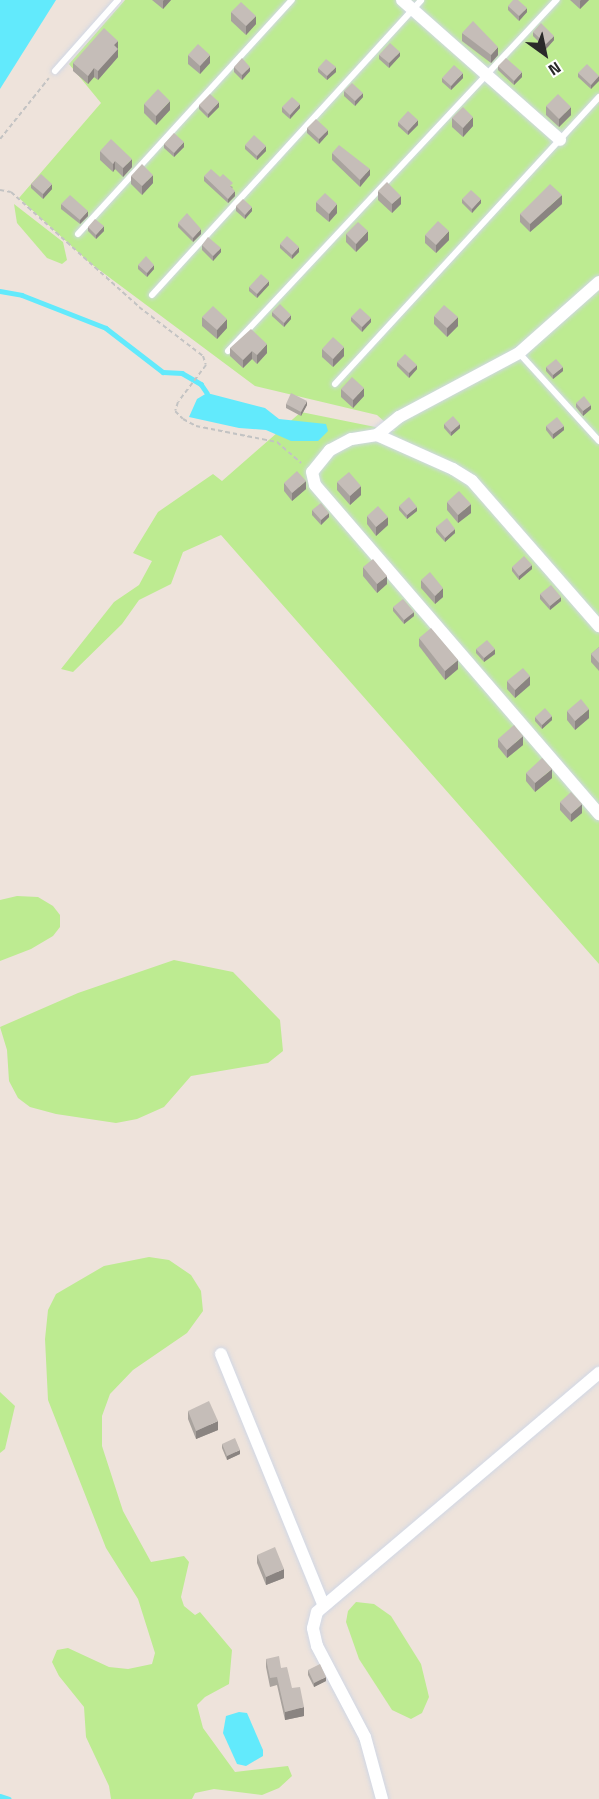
<!DOCTYPE html>
<html>
<head>
<meta charset="utf-8">
<style>
  body { margin:0 }
  #map { position:relative; width:599px; height:1799px; overflow:hidden; background:#eee3db; font-family:"Titillium Web",sans-serif }
  div>[style] { position:absolute }
  [style*='--x'] { left:calc(var(--x)*1px); top:calc(var(--y)*1px); width:calc(var(--w)*1px); rotate:calc(var(--a)*1deg) }
  .green>* { inset:0; background:#bdeb91 }
  .water>* { inset:0; background:#62eafc }
  .stream>* { height:4.5px; margin:-2.25px; padding:0 2.25px; transform-origin:2.25px; border-radius:2.25px; background:#62eafc }
  .path>* { height:2px; margin-top:-1px; transform-origin:0; background:repeating-linear-gradient(90deg,#c3c3c3 0 4.5px,transparent 0 7.5px) }
  .roads { filter:drop-shadow(0 0 2px #d0d7e5) drop-shadow(0 0 2px #d0d7e5) }
  .lane>* { height:6px; margin:-3px; padding:0 3px; transform-origin:3px; border-radius:3px; background:#fff }
  .street>* { height:12px; margin:-6px; padding:0 6px; transform-origin:6px; border-radius:6px; background:#fff }
  .wall>* { inset:0; background:#a9a39e }
  .shaded-wall>* { inset:0; background:#8a8481 }
  .building>* { inset:0; background:#c5bdb8 }
  span { translate:-50% -50%; white-space:nowrap; text-align:center; line-height:1.15; -webkit-text-stroke:4.5px #fff; paint-order:stroke }
  .north { position:absolute; left:515px; top:24px; width:60px; height:60px; -webkit-text-stroke:4px #fff; paint-order:stroke; rotate:147deg; font-size:16px; font-weight:700; line-height:24px; text-align:center; color:#2a2a2a }
  .north::after { content:''; display:block; margin:auto; width:21px; height:27px; background:#2a2a2a; clip-path:polygon(50% 0,100% 100%,50% 72%,0 100%) }
</style>
</head>
<body>
<div id="map">
  <div class="green">
    <div style="clip-path:polygon(125px 0,599px 0,599px 964px,221px 535px,183px 552px,171px 584px,139px 600px,122px 624px,73px 672px,61px 669px,114px 602px,139px 585px,152px 561px,133px 553px,158px 512px,213px 474px,222px 481px,301px 412px,395px 431px,377px 415px,255px 386px,90px 263px,19px 198px,101px 103px,69px 64px)"></div>
    <div style="clip-path:polygon(14px 204px,63px 242px,67px 260px,62px 264px,47px 258px,17px 223px)"></div>
    <div style="clip-path:polygon(17px 896px,38px 897px,53px 906px,60px 915px,60px 927px,53px 936px,31px 949px,0 961px,0 900px)"></div>
    <div style="clip-path:polygon(174px 960px,233px 972px,280px 1020px,283px 1051px,268px 1063px,191px 1076px,164px 1107px,137px 1119px,116px 1123px,56px 1114px,30px 1107px,18px 1098px,9px 1081px,7px 1050px,0 1027px,78px 993px)"></div>
    <div style="clip-path:polygon(149px 1257px,169px 1260px,191px 1275px,201px 1291px,203px 1311px,187px 1333px,133px 1370px,110px 1394px,102px 1416px,102px 1446px,123px 1511px,151px 1562px,184px 1556px,189px 1562px,181px 1597px,184px 1606px,195px 1615px,200px 1612px,232px 1650px,229px 1684px,205px 1697px,197px 1705px,203px 1728px,235px 1772px,288px 1766px,292px 1776px,279px 1788px,262px 1795px,214px 1789px,195px 1793px,192px 1799px,111px 1799px,109px 1786px,86px 1737px,84px 1707px,59px 1676px,52px 1662px,57px 1650px,68px 1648px,109px 1667px,128px 1669px,152px 1664px,155px 1653px,138px 1599px,106px 1548px,48px 1400px,45px 1339px,48px 1310px,56px 1294px,104px 1266px)"></div>
    <div style="clip-path:polygon(0 1392px,15px 1406px,5px 1449px,0 1453px)"></div>
    <div style="clip-path:polygon(356px 1602px,374px 1604px,391px 1616px,421px 1664px,429px 1697px,422px 1713px,411px 1719px,392px 1710px,359px 1659px,346px 1622px,348px 1611px)"></div>
  </div>
  <div class="water">
    <div style="clip-path:polygon(0 0,56px 0,0 89px)"></div>
    <div style="clip-path:polygon(207px 393px,265px 408px,279px 419px,326px 424px,328px 431px,318px 441px,291px 441px,266px 430px,239px 428px,189px 417px,197px 399px)"></div>
    <div style="clip-path:polygon(239px 1712px,247px 1713px,263px 1750px,263px 1756px,246px 1766px,237px 1764px,223px 1733px,226px 1716px)"></div>
  </div>
  <div class="stream">
    <div style="--x:0;--y:291;--w:22;--a:10"></div>
    <div style="--x:22;--y:295;--w:90;--a:21.4"></div>
    <div style="--x:106;--y:328;--w:72;--a:37.7"></div>
    <div style="--x:163;--y:372;--w:19;--a:3"></div>
    <div style="--x:182;--y:373;--w:22;--a:30"></div>
    <div style="--x:201;--y:384;--w:11;--a:56"></div>
    <div style="--x:0;--y:1796;--w:9;--a:18"></div>
  </div>
  <div class="path">
    <div style="--x:0;--y:139;--w:78;--a:-51.2"></div>
    <div style="--x:0;--y:190;--w:11;--a:10"></div>
    <div style="--x:11;--y:192;--w:172;--a:41.9"></div>
    <div style="--x:139;--y:307;--w:81;--a:37.4"></div>
    <div style="--x:203;--y:356;--w:9;--a:72"></div>
    <div style="--x:206;--y:365;--w:46;--a:127.1"></div>
    <div style="--x:178;--y:402;--w:9;--a:108"></div>
    <div style="--x:175;--y:411;--w:11;--a:45"></div>
    <div style="--x:183;--y:419;--w:15;--a:28"></div>
    <div style="--x:196;--y:426;--w:83;--a:11.2"></div>
    <div style="--x:277;--y:442;--w:32;--a:41"></div>
  </div>
  <div class="roads">
    <div class="lane">
      <div style="--x:55;--y:71;--w:95;--a:-48.4"></div>
      <div style="--x:78;--y:234;--w:317;--a:-47.6"></div>
      <div style="--x:152;--y:295;--w:399;--a:-47.6"></div>
      <div style="--x:228;--y:351;--w:481;--a:-46.9"></div>
      <div style="--x:519;--y:353;--w:119;--a:47.7"></div>
      <div style="--x:335;--y:384;--w:390;--a:-47.4"></div>
    </div>
    <div class="street">
      <div style="--x:402;--y:0;--w:211;--a:41.5"></div>
      <div style="--x:599;--y:282;--w:107;--a:138.4"></div>
      <div style="--x:519;--y:353;--w:136;--a:151.9"></div>
      <div style="--x:399;--y:417;--w:28;--a:141"></div>
      <div style="--x:377;--y:435;--w:26;--a:171"></div>
      <div style="--x:351;--y:439;--w:24;--a:152"></div>
      <div style="--x:330;--y:450;--w:28;--a:129"></div>
      <div style="--x:312;--y:472;--w:13;--a:77"></div>
      <div style="--x:315;--y:485;--w:435;--a:49.2"></div>
      <div style="--x:377;--y:435;--w:83;--a:24.1"></div>
      <div style="--x:453;--y:469;--w:22;--a:32"></div>
      <div style="--x:472;--y:481;--w:193;--a:48.8"></div>
      <div style="--x:221;--y:1354;--w:270;--a:67.8"></div>
      <div style="--x:382;--y:1799;--w:64;--a:-105.3"></div>
      <div style="--x:365;--y:1737;--w:103;--a:-117.8"></div>
      <div style="--x:317;--y:1646;--w:18;--a:-103"></div>
      <div style="--x:313;--y:1628;--w:16;--a:-76"></div>
      <div style="--x:317;--y:1612;--w:370;--a:-40.3"></div>
    </div>
  </div>
  <div class="wall">
    <div style="clip-path:polygon(152px 0,171px 0,163px 9px)"></div>
    <div style="clip-path:polygon(570px 0,589px 0,580px 9px)"></div>
    <div style="clip-path:polygon(508px 6px,527px 12px,519px 21px,508px 10px)"></div>
    <div style="clip-path:polygon(231px 12px,256px 24px,246px 35px,231px 21px)"></div>
    <div style="clip-path:polygon(533px 32px,554px 40px,546px 49px,533px 36px)"></div>
    <div style="clip-path:polygon(462px 33px,498px 55px,491px 63px,462px 41px)"></div>
    <div style="clip-path:polygon(118px 41px,118px 57px,98px 80px,94px 77px,88px 84px,73px 71px,73px 63px)"></div>
    <div style="clip-path:polygon(188px 55px,210px 63px,200px 74px,188px 64px)"></div>
    <div style="clip-path:polygon(379px 55px,400px 56px,389px 68px,379px 59px)"></div>
    <div style="clip-path:polygon(498px 66px,522px 77px,514px 85px,498px 70px)"></div>
    <div style="clip-path:polygon(234px 67px,250px 71px,242px 80px,234px 72px)"></div>
    <div style="clip-path:polygon(318px 68px,336px 72px,327px 80px,318px 72px)"></div>
    <div style="clip-path:polygon(578px 73px,599px 76px,591px 89px,578px 77px)"></div>
    <div style="clip-path:polygon(442px 78px,463px 78px,451px 90px,442px 82px)"></div>
    <div style="clip-path:polygon(344px 91px,363px 97px,355px 106px,344px 96px)"></div>
    <div style="clip-path:polygon(144px 104px,170px 110px,156px 125px,144px 113px)"></div>
    <div style="clip-path:polygon(199px 105px,219px 107px,208px 118px,199px 109px)"></div>
    <div style="clip-path:polygon(546px 106px,571px 115px,559px 127px,546px 115px)"></div>
    <div style="clip-path:polygon(282px 107px,300px 108px,290px 119px,282px 112px)"></div>
    <div style="clip-path:polygon(452px 118px,473px 126px,463px 137px,452px 127px)"></div>
    <div style="clip-path:polygon(398px 122px,418px 125px,408px 135px,398px 126px)"></div>
    <div style="clip-path:polygon(307px 128px,328px 134px,319px 144px,307px 133px)"></div>
    <div style="clip-path:polygon(164px 144px,184px 147px,174px 157px,164px 148px)"></div>
    <div style="clip-path:polygon(245px 145px,266px 151px,257px 160px,245px 149px)"></div>
    <div style="clip-path:polygon(100px 151px,132px 167px,123px 177px,115px 169px,113px 172px,100px 160px)"></div>
    <div style="clip-path:polygon(332px 153px,370px 175px,360px 187px,332px 160px)"></div>
    <div style="clip-path:polygon(131px 176px,153px 183px,142px 195px,131px 184px)"></div>
    <div style="clip-path:polygon(204px 176px,233px 187px,232px 188px,235px 196px,228px 203px,204px 181px)"></div>
    <div style="clip-path:polygon(31px 184px,52px 189px,43px 199px,31px 188px)"></div>
    <div style="clip-path:polygon(378px 191px,401px 204px,392px 213px,378px 200px)"></div>
    <div style="clip-path:polygon(462px 199px,481px 203px,472px 213px,462px 203px)"></div>
    <div style="clip-path:polygon(316px 202px,337px 213px,329px 222px,316px 211px)"></div>
    <div style="clip-path:polygon(61px 204px,88px 216px,80px 224px,61px 209px)"></div>
    <div style="clip-path:polygon(562px 204px,530px 232px,520px 222px,520px 214px)"></div>
    <div style="clip-path:polygon(236px 206px,252px 211px,245px 219px,236px 211px)"></div>
    <div style="clip-path:polygon(178px 223px,201px 234px,193px 242px,178px 227px)"></div>
    <div style="clip-path:polygon(88px 227px,104px 231px,96px 239px,88px 231px)"></div>
    <div style="clip-path:polygon(346px 234px,368px 240px,356px 252px,346px 242px)"></div>
    <div style="clip-path:polygon(425px 235px,449px 240px,436px 253px,425px 243px)"></div>
    <div style="clip-path:polygon(280px 244px,299px 252px,292px 259px,280px 248px)"></div>
    <div style="clip-path:polygon(202px 245px,221px 252px,213px 261px,202px 250px)"></div>
    <div style="clip-path:polygon(138px 265px,154px 269px,147px 277px,138px 269px)"></div>
    <div style="clip-path:polygon(269px 285px,257px 298px,249px 291px,249px 287px)"></div>
    <div style="clip-path:polygon(272px 312px,291px 319px,284px 327px,272px 316px)"></div>
    <div style="clip-path:polygon(434px 316px,458px 326px,447px 337px,434px 324px)"></div>
    <div style="clip-path:polygon(202px 317px,227px 328px,217px 339px,202px 326px)"></div>
    <div style="clip-path:polygon(351px 317px,371px 322px,362px 332px,351px 321px)"></div>
    <div style="clip-path:polygon(230px 348px,267px 353px,257px 364px,252px 359px,243px 368px,230px 356px)"></div>
    <div style="clip-path:polygon(322px 349px,344px 356px,333px 367px,322px 357px)"></div>
    <div style="clip-path:polygon(397px 362px,417px 369px,409px 378px,397px 366px)"></div>
    <div style="clip-path:polygon(546px 367px,563px 371px,553px 379px,546px 371px)"></div>
    <div style="clip-path:polygon(341px 389px,364px 396px,353px 408px,341px 397px)"></div>
    <div style="clip-path:polygon(576px 403px,591px 409px,583px 416px,576px 407px)"></div>
    <div style="clip-path:polygon(286px 404px,307px 405px,301px 416px,286px 408px)"></div>
    <div style="clip-path:polygon(444px 424px,460px 428px,451px 436px,444px 428px)"></div>
    <div style="clip-path:polygon(546px 426px,564px 430px,553px 439px,546px 430px)"></div>
    <div style="clip-path:polygon(337px 482px,361px 495px,350px 505px,337px 490px)"></div>
    <div style="clip-path:polygon(284px 483px,306px 489px,292px 501px,284px 491px)"></div>
    <div style="clip-path:polygon(447px 502px,471px 513px,458px 523px,447px 510px)"></div>
    <div style="clip-path:polygon(399px 506px,417px 511px,407px 519px,399px 510px)"></div>
    <div style="clip-path:polygon(312px 510px,329px 517px,321px 525px,312px 515px)"></div>
    <div style="clip-path:polygon(367px 516px,388px 525px,376px 536px,367px 524px)"></div>
    <div style="clip-path:polygon(436px 527px,455px 533px,445px 542px,436px 532px)"></div>
    <div style="clip-path:polygon(363px 567px,387px 584px,377px 593px,363px 576px)"></div>
    <div style="clip-path:polygon(512px 567px,532px 569px,519px 580px,512px 571px)"></div>
    <div style="clip-path:polygon(421px 580px,443px 597px,435px 604px,421px 588px)"></div>
    <div style="clip-path:polygon(540px 594px,561px 601px,550px 610px,540px 599px)"></div>
    <div style="clip-path:polygon(393px 607px,414px 616px,404px 624px,393px 611px)"></div>
    <div style="clip-path:polygon(419px 638px,458px 669px,445px 680px,419px 646px)"></div>
    <div style="clip-path:polygon(599px 647px,599px 671px,591px 662px,591px 654px)"></div>
    <div style="clip-path:polygon(476px 649px,495px 654px,484px 662px,476px 653px)"></div>
    <div style="clip-path:polygon(507px 681px,530px 685px,515px 698px,507px 689px)"></div>
    <div style="clip-path:polygon(567px 711px,589px 718px,575px 730px,567px 720px)"></div>
    <div style="clip-path:polygon(535px 717px,552px 720px,542px 729px,535px 721px)"></div>
    <div style="clip-path:polygon(498px 739px,523px 745px,507px 758px,498px 747px)"></div>
    <div style="clip-path:polygon(526px 773px,552px 778px,535px 792px,526px 781px)"></div>
    <div style="clip-path:polygon(560px 802px,582px 813px,571px 822px,560px 810px)"></div>
    <div style="clip-path:polygon(188px 1411px,218px 1430px,196px 1439px,188px 1419px)"></div>
    <div style="clip-path:polygon(222px 1444px,240px 1454px,227px 1460px,222px 1448px)"></div>
    <div style="clip-path:polygon(257px 1555px,284px 1578px,266px 1585px,257px 1563px)"></div>
    <div style="clip-path:polygon(266px 1659px,281px 1668px,304px 1716px,285px 1720px,277px 1685px,270px 1687px,266px 1667px)"></div>
    <div style="clip-path:polygon(308px 1670px,326px 1681px,314px 1687px,308px 1675px)"></div>
  </div>
  <div class="shaded-wall">
    <div style="clip-path:polygon(164px 0,171px 0,163px 9px,163px 1px)"></div>
    <div style="clip-path:polygon(581px 0,589px 0,580px 9px,580px 1px)"></div>
    <div style="clip-path:polygon(527px 8px,527px 12px,519px 21px,519px 16px)"></div>
    <div style="clip-path:polygon(256px 16px,256px 24px,246px 35px,246px 26px)"></div>
    <div style="clip-path:polygon(554px 36px,554px 40px,546px 49px,546px 44px)"></div>
    <div style="clip-path:polygon(118px 41px,118px 57px,98px 80px,98px 71px,114px 45px)"></div>
    <div style="clip-path:polygon(498px 47px,498px 55px,491px 63px,491px 55px)"></div>
    <div style="clip-path:polygon(400px 52px,400px 56px,389px 68px,389px 63px)"></div>
    <div style="clip-path:polygon(210px 55px,210px 63px,200px 74px,200px 66px)"></div>
    <div style="clip-path:polygon(250px 67px,250px 71px,242px 80px,242px 75px)"></div>
    <div style="clip-path:polygon(336px 67px,336px 72px,327px 80px,327px 76px)"></div>
    <div style="clip-path:polygon(94px 68px,94px 77px,88px 84px,88px 76px)"></div>
    <div style="clip-path:polygon(522px 72px,522px 77px,514px 85px,514px 81px)"></div>
    <div style="clip-path:polygon(463px 73px,463px 78px,451px 90px,451px 86px)"></div>
    <div style="clip-path:polygon(599px 76px,599px 81px,591px 89px,591px 85px)"></div>
    <div style="clip-path:polygon(363px 93px,363px 97px,355px 106px,355px 101px)"></div>
    <div style="clip-path:polygon(170px 101px,170px 110px,156px 125px,156px 116px)"></div>
    <div style="clip-path:polygon(219px 102px,219px 107px,208px 118px,208px 114px)"></div>
    <div style="clip-path:polygon(300px 104px,300px 108px,290px 119px,290px 115px)"></div>
    <div style="clip-path:polygon(571px 107px,571px 115px,559px 127px,559px 119px)"></div>
    <div style="clip-path:polygon(473px 117px,473px 126px,463px 137px,463px 128px)"></div>
    <div style="clip-path:polygon(418px 120px,418px 125px,408px 135px,408px 131px)"></div>
    <div style="clip-path:polygon(328px 130px,328px 134px,319px 144px,319px 139px)"></div>
    <div style="clip-path:polygon(184px 142px,184px 147px,174px 157px,174px 153px)"></div>
    <div style="clip-path:polygon(266px 146px,266px 151px,257px 160px,257px 156px)"></div>
    <div style="clip-path:polygon(132px 159px,132px 167px,123px 177px,123px 168px)"></div>
    <div style="clip-path:polygon(115px 161px,115px 169px,113px 172px,113px 164px)"></div>
    <div style="clip-path:polygon(370px 169px,370px 175px,360px 187px,360px 180px)"></div>
    <div style="clip-path:polygon(153px 175px,153px 183px,142px 195px,142px 186px)"></div>
    <div style="clip-path:polygon(52px 184px,52px 189px,43px 199px,43px 194px)"></div>
    <div style="clip-path:polygon(235px 191px,235px 196px,228px 203px,228px 199px)"></div>
    <div style="clip-path:polygon(562px 195px,562px 204px,530px 232px,530px 224px)"></div>
    <div style="clip-path:polygon(401px 196px,401px 204px,392px 213px,392px 204px)"></div>
    <div style="clip-path:polygon(481px 199px,481px 203px,472px 213px,472px 209px)"></div>
    <div style="clip-path:polygon(337px 204px,337px 213px,329px 222px,329px 214px)"></div>
    <div style="clip-path:polygon(252px 207px,252px 211px,245px 219px,245px 215px)"></div>
    <div style="clip-path:polygon(88px 211px,88px 216px,80px 224px,80px 220px)"></div>
    <div style="clip-path:polygon(104px 226px,104px 231px,96px 239px,96px 235px)"></div>
    <div style="clip-path:polygon(201px 229px,201px 234px,193px 242px,193px 238px)"></div>
    <div style="clip-path:polygon(368px 231px,368px 240px,356px 252px,356px 244px)"></div>
    <div style="clip-path:polygon(449px 231px,449px 240px,436px 253px,436px 245px)"></div>
    <div style="clip-path:polygon(299px 247px,299px 252px,292px 259px,292px 255px)"></div>
    <div style="clip-path:polygon(221px 248px,221px 252px,213px 261px,213px 256px)"></div>
    <div style="clip-path:polygon(154px 265px,154px 269px,147px 277px,147px 273px)"></div>
    <div style="clip-path:polygon(269px 281px,269px 285px,257px 298px,257px 294px)"></div>
    <div style="clip-path:polygon(291px 315px,291px 319px,284px 327px,284px 323px)"></div>
    <div style="clip-path:polygon(458px 317px,458px 326px,447px 337px,447px 328px)"></div>
    <div style="clip-path:polygon(371px 318px,371px 322px,362px 332px,362px 327px)"></div>
    <div style="clip-path:polygon(227px 319px,227px 328px,217px 339px,217px 330px)"></div>
    <div style="clip-path:polygon(267px 344px,267px 353px,257px 364px,257px 355px)"></div>
    <div style="clip-path:polygon(344px 347px,344px 356px,333px 367px,333px 359px)"></div>
    <div style="clip-path:polygon(252px 351px,252px 359px,243px 368px,243px 360px)"></div>
    <div style="clip-path:polygon(417px 365px,417px 369px,409px 378px,409px 373px)"></div>
    <div style="clip-path:polygon(563px 367px,563px 371px,553px 379px,553px 375px)"></div>
    <div style="clip-path:polygon(364px 388px,364px 396px,353px 408px,353px 400px)"></div>
    <div style="clip-path:polygon(307px 401px,307px 405px,301px 416px,301px 412px)"></div>
    <div style="clip-path:polygon(591px 405px,591px 409px,583px 416px,583px 411px)"></div>
    <div style="clip-path:polygon(460px 424px,460px 428px,451px 436px,451px 432px)"></div>
    <div style="clip-path:polygon(564px 426px,564px 430px,553px 439px,553px 434px)"></div>
    <div style="clip-path:polygon(306px 481px,306px 489px,292px 501px,292px 493px)"></div>
    <div style="clip-path:polygon(361px 486px,361px 495px,350px 505px,350px 496px)"></div>
    <div style="clip-path:polygon(471px 504px,471px 513px,458px 523px,458px 515px)"></div>
    <div style="clip-path:polygon(417px 507px,417px 511px,407px 519px,407px 515px)"></div>
    <div style="clip-path:polygon(329px 513px,329px 517px,321px 525px,321px 520px)"></div>
    <div style="clip-path:polygon(388px 517px,388px 525px,376px 536px,376px 527px)"></div>
    <div style="clip-path:polygon(455px 529px,455px 533px,445px 542px,445px 538px)"></div>
    <div style="clip-path:polygon(532px 565px,532px 569px,519px 580px,519px 576px)"></div>
    <div style="clip-path:polygon(387px 576px,387px 584px,377px 593px,377px 584px)"></div>
    <div style="clip-path:polygon(443px 588px,443px 597px,435px 604px,435px 596px)"></div>
    <div style="clip-path:polygon(561px 597px,561px 601px,550px 610px,550px 606px)"></div>
    <div style="clip-path:polygon(414px 612px,414px 616px,404px 624px,404px 620px)"></div>
    <div style="clip-path:polygon(495px 649px,495px 654px,484px 662px,484px 658px)"></div>
    <div style="clip-path:polygon(458px 660px,458px 669px,445px 680px,445px 671px)"></div>
    <div style="clip-path:polygon(530px 676px,530px 685px,515px 698px,515px 690px)"></div>
    <div style="clip-path:polygon(589px 709px,589px 718px,575px 730px,575px 721px)"></div>
    <div style="clip-path:polygon(552px 716px,552px 720px,542px 729px,542px 725px)"></div>
    <div style="clip-path:polygon(523px 736px,523px 745px,507px 758px,507px 750px)"></div>
    <div style="clip-path:polygon(552px 769px,552px 778px,535px 792px,535px 783px)"></div>
    <div style="clip-path:polygon(582px 804px,582px 813px,571px 822px,571px 814px)"></div>
    <div style="clip-path:polygon(218px 1421px,218px 1430px,196px 1439px,196px 1431px)"></div>
    <div style="clip-path:polygon(240px 1450px,240px 1454px,227px 1460px,227px 1456px)"></div>
    <div style="clip-path:polygon(284px 1569px,284px 1578px,266px 1585px,266px 1577px)"></div>
    <div style="clip-path:polygon(326px 1677px,326px 1681px,314px 1687px,314px 1683px)"></div>
    <div style="clip-path:polygon(304px 1707px,304px 1716px,285px 1720px,285px 1712px)"></div>
  </div>
  <div class="building">
    <div style="clip-path:polygon(513px 0,518px 0,527px 8px,519px 16px,508px 6px)"></div>
    <div style="clip-path:polygon(241px 2px,256px 16px,246px 26px,231px 12px)"></div>
    <div style="clip-path:polygon(473px 21px,498px 47px,491px 55px,462px 33px)"></div>
    <div style="clip-path:polygon(541px 23px,554px 36px,546px 44px,533px 32px)"></div>
    <div style="clip-path:polygon(104px 28px,118px 41px,114px 45px,118px 49px,98px 71px,94px 68px,88px 76px,73px 63px)"></div>
    <div style="clip-path:polygon(390px 43px,400px 52px,389px 63px,379px 55px)"></div>
    <div style="clip-path:polygon(198px 44px,210px 55px,200px 66px,188px 55px)"></div>
    <div style="clip-path:polygon(242px 58px,250px 67px,242px 75px,234px 67px)"></div>
    <div style="clip-path:polygon(506px 58px,522px 72px,514px 81px,498px 66px)"></div>
    <div style="clip-path:polygon(326px 59px,336px 67px,327px 76px,318px 68px)"></div>
    <div style="clip-path:polygon(587px 64px,599px 76px,591px 85px,578px 73px)"></div>
    <div style="clip-path:polygon(454px 65px,463px 73px,451px 86px,442px 78px)"></div>
    <div style="clip-path:polygon(352px 83px,363px 93px,355px 101px,344px 91px)"></div>
    <div style="clip-path:polygon(158px 89px,170px 101px,156px 116px,144px 104px)"></div>
    <div style="clip-path:polygon(210px 94px,219px 102px,208px 114px,199px 105px)"></div>
    <div style="clip-path:polygon(558px 94px,571px 107px,559px 119px,546px 106px)"></div>
    <div style="clip-path:polygon(292px 97px,300px 104px,290px 115px,282px 107px)"></div>
    <div style="clip-path:polygon(463px 107px,473px 117px,463px 128px,452px 118px)"></div>
    <div style="clip-path:polygon(408px 111px,418px 120px,408px 131px,398px 122px)"></div>
    <div style="clip-path:polygon(316px 119px,328px 130px,319px 139px,307px 128px)"></div>
    <div style="clip-path:polygon(174px 133px,184px 142px,174px 153px,164px 144px)"></div>
    <div style="clip-path:polygon(254px 135px,266px 146px,257px 156px,245px 145px)"></div>
    <div style="clip-path:polygon(111px 139px,132px 159px,123px 168px,115px 161px,113px 164px,100px 151px)"></div>
    <div style="clip-path:polygon(339px 145px,370px 169px,360px 180px,332px 153px)"></div>
    <div style="clip-path:polygon(142px 164px,153px 175px,142px 186px,131px 176px)"></div>
    <div style="clip-path:polygon(211px 169px,220px 177px,223px 174px,233px 183px,230px 186px,235px 191px,228px 199px,204px 176px)"></div>
    <div style="clip-path:polygon(41px 174px,52px 184px,43px 194px,31px 184px)"></div>
    <div style="clip-path:polygon(387px 182px,401px 196px,392px 204px,378px 191px)"></div>
    <div style="clip-path:polygon(550px 184px,562px 195px,530px 224px,520px 214px)"></div>
    <div style="clip-path:polygon(471px 190px,481px 199px,472px 209px,462px 199px)"></div>
    <div style="clip-path:polygon(325px 193px,337px 204px,329px 214px,316px 202px)"></div>
    <div style="clip-path:polygon(70px 195px,88px 211px,80px 220px,61px 204px)"></div>
    <div style="clip-path:polygon(243px 199px,252px 207px,245px 215px,236px 206px)"></div>
    <div style="clip-path:polygon(187px 213px,201px 229px,193px 238px,178px 223px)"></div>
    <div style="clip-path:polygon(95px 219px,104px 226px,96px 235px,88px 227px)"></div>
    <div style="clip-path:polygon(438px 221px,449px 231px,436px 245px,425px 235px)"></div>
    <div style="clip-path:polygon(358px 222px,368px 231px,356px 244px,346px 234px)"></div>
    <div style="clip-path:polygon(287px 236px,299px 247px,292px 255px,280px 244px)"></div>
    <div style="clip-path:polygon(208px 237px,221px 248px,213px 256px,202px 245px)"></div>
    <div style="clip-path:polygon(146px 256px,154px 265px,147px 273px,138px 265px)"></div>
    <div style="clip-path:polygon(261px 274px,269px 281px,257px 294px,249px 287px)"></div>
    <div style="clip-path:polygon(280px 304px,291px 315px,284px 323px,272px 312px)"></div>
    <div style="clip-path:polygon(444px 305px,458px 317px,447px 328px,434px 316px)"></div>
    <div style="clip-path:polygon(213px 306px,227px 319px,217px 330px,202px 317px)"></div>
    <div style="clip-path:polygon(360px 308px,371px 318px,362px 327px,351px 317px)"></div>
    <div style="clip-path:polygon(251px 329px,267px 344px,257px 355px,252px 351px,243px 360px,230px 348px)"></div>
    <div style="clip-path:polygon(333px 337px,344px 347px,333px 359px,322px 349px)"></div>
    <div style="clip-path:polygon(405px 354px,417px 365px,409px 373px,397px 362px)"></div>
    <div style="clip-path:polygon(556px 359px,563px 367px,553px 375px,546px 367px)"></div>
    <div style="clip-path:polygon(352px 377px,364px 388px,353px 400px,341px 389px)"></div>
    <div style="clip-path:polygon(291px 393px,307px 401px,301px 412px,286px 404px)"></div>
    <div style="clip-path:polygon(584px 396px,591px 405px,583px 411px,576px 403px)"></div>
    <div style="clip-path:polygon(453px 416px,460px 424px,451px 432px,444px 424px)"></div>
    <div style="clip-path:polygon(557px 417px,564px 426px,553px 434px,546px 426px)"></div>
    <div style="clip-path:polygon(297px 471px,306px 481px,292px 493px,284px 483px)"></div>
    <div style="clip-path:polygon(349px 472px,361px 486px,350px 496px,337px 482px)"></div>
    <div style="clip-path:polygon(459px 491px,471px 504px,458px 515px,447px 502px)"></div>
    <div style="clip-path:polygon(409px 497px,417px 507px,407px 515px,399px 506px)"></div>
    <div style="clip-path:polygon(321px 503px,329px 513px,321px 520px,312px 510px)"></div>
    <div style="clip-path:polygon(378px 506px,388px 517px,376px 527px,367px 516px)"></div>
    <div style="clip-path:polygon(447px 518px,455px 529px,445px 538px,436px 527px)"></div>
    <div style="clip-path:polygon(524px 556px,532px 565px,519px 576px,512px 567px)"></div>
    <div style="clip-path:polygon(373px 559px,387px 576px,377px 584px,363px 567px)"></div>
    <div style="clip-path:polygon(430px 572px,443px 588px,435px 596px,421px 580px)"></div>
    <div style="clip-path:polygon(551px 585px,561px 597px,550px 606px,540px 594px)"></div>
    <div style="clip-path:polygon(403px 599px,414px 612px,404px 620px,393px 607px)"></div>
    <div style="clip-path:polygon(431px 628px,458px 660px,445px 671px,419px 638px)"></div>
    <div style="clip-path:polygon(487px 640px,495px 649px,484px 658px,476px 649px)"></div>
    <div style="clip-path:polygon(599px 647px,599px 663px,591px 654px)"></div>
    <div style="clip-path:polygon(523px 668px,530px 676px,515px 690px,507px 681px)"></div>
    <div style="clip-path:polygon(581px 699px,589px 709px,575px 721px,567px 711px)"></div>
    <div style="clip-path:polygon(545px 708px,552px 716px,542px 725px,535px 717px)"></div>
    <div style="clip-path:polygon(514px 725px,523px 736px,507px 750px,498px 739px)"></div>
    <div style="clip-path:polygon(542px 758px,552px 769px,535px 783px,526px 773px)"></div>
    <div style="clip-path:polygon(571px 792px,582px 804px,571px 814px,560px 802px)"></div>
    <div style="clip-path:polygon(209px 1401px,218px 1421px,196px 1431px,188px 1411px)"></div>
    <div style="clip-path:polygon(235px 1438px,240px 1450px,227px 1456px,222px 1444px)"></div>
    <div style="clip-path:polygon(275px 1547px,284px 1569px,266px 1577px,257px 1555px)"></div>
    <div style="clip-path:polygon(279px 1656px,281px 1668px,287px 1667px,292px 1688px,300px 1687px,304px 1707px,285px 1712px,277px 1677px,270px 1678px,266px 1659px)"></div>
    <div style="clip-path:polygon(320px 1664px,326px 1677px,314px 1683px,308px 1670px)"></div>
  </div>
  <div class="north">N</div>
</div>
</body>
</html>
